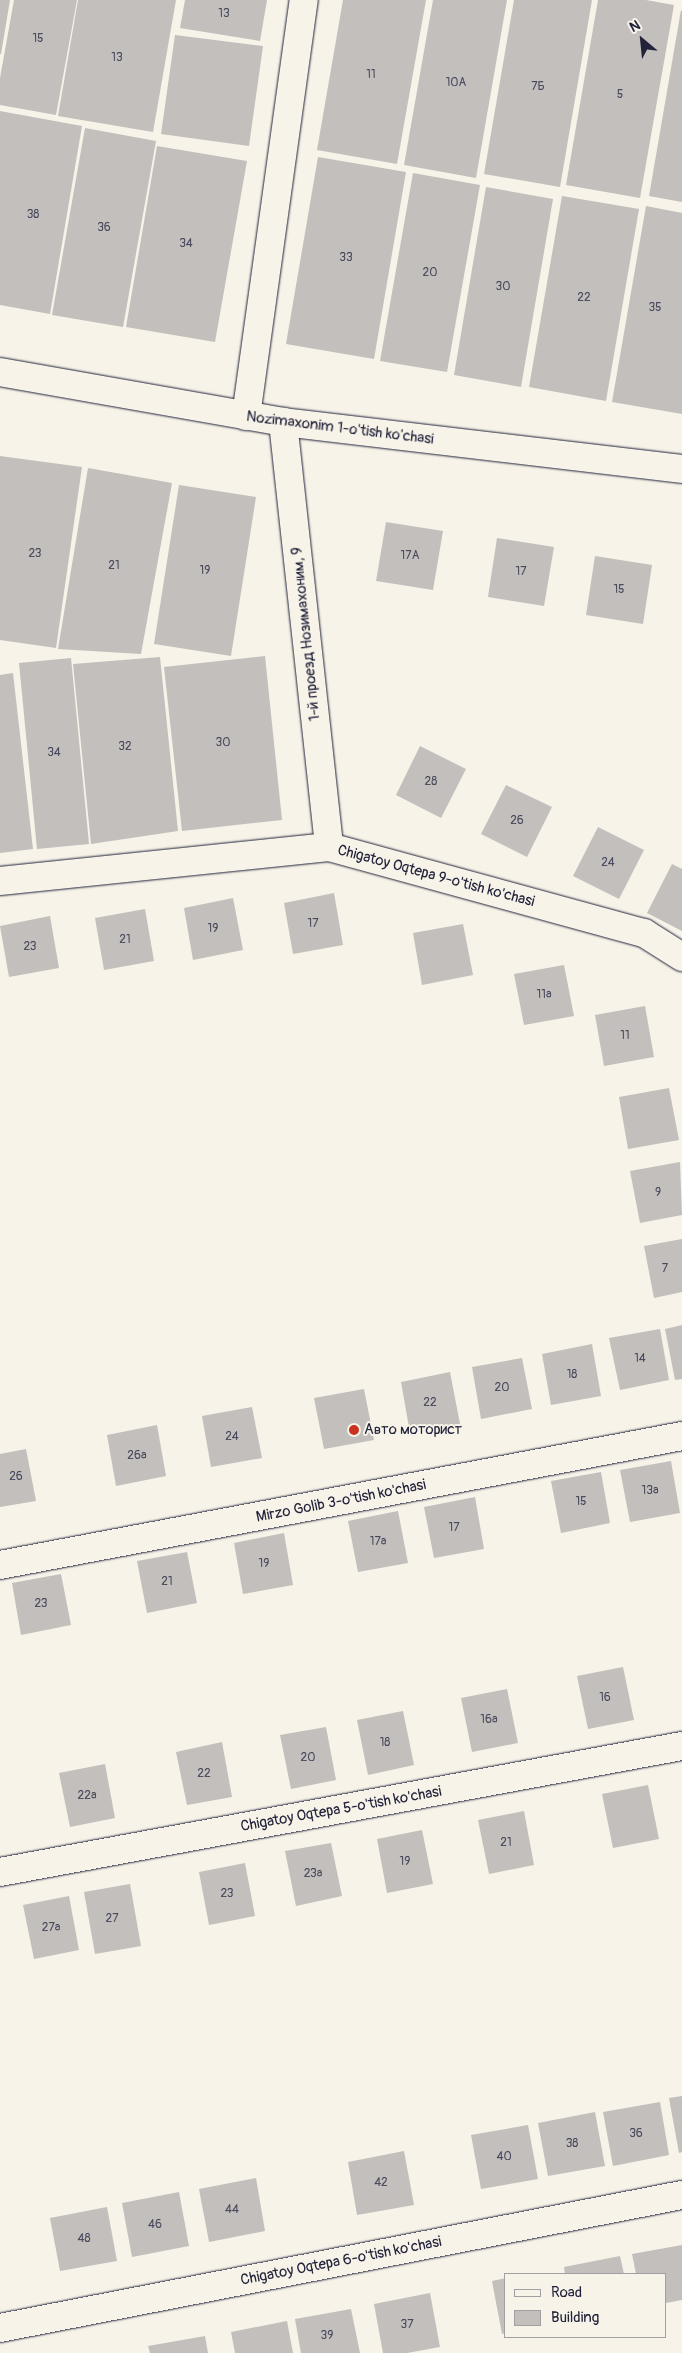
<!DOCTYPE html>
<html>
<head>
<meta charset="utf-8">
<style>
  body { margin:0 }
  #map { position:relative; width:682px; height:2353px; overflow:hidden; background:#f7f3e8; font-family:Pangolin,sans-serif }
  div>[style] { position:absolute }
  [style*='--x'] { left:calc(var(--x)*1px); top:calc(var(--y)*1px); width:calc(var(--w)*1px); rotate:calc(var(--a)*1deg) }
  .building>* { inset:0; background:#c2bfbd }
  .roads { filter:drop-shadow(0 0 1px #22223b) drop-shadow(0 0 1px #22223b) }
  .minor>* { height:28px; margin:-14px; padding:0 14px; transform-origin:14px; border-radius:14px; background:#f7f3e8 }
  .dots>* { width:14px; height:14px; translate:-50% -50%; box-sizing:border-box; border:2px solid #f7f3e8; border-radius:50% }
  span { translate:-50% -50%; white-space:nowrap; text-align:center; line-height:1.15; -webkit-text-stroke:4px #f7f3e8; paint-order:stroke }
  .number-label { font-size:12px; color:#4a495c }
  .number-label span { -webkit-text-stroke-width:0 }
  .street-label { font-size:15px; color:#22223b }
  .poi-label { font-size:15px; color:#22223b }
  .left { translate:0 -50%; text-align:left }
  .legend { position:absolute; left:504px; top:2273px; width:162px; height:65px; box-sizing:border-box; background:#f7f3e8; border:1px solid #a29fa3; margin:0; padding:6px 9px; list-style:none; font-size:15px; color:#22223b }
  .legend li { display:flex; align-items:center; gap:10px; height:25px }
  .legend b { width:25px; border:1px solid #a29fa3 }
  .north { position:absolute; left:617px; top:15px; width:50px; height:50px; -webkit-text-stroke:4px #f7f3e8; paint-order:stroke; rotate:332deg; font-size:14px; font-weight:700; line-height:20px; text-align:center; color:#22223b }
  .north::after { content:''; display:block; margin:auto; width:18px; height:22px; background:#22223b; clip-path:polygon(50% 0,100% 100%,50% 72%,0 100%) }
</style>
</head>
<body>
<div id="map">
  <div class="building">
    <div style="clip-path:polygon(0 0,10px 0,1px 54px,0 54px)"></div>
    <div style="clip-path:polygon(14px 0,77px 0,56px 115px,0 105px,0 78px)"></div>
    <div style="clip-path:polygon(78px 0,176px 0,153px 132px,58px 116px)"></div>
    <div style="clip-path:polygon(185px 0,267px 0,260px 41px,180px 28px)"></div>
    <div style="clip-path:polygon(343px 0,426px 0,397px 164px,317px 150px)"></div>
    <div style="clip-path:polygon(433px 0,507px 0,476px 178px,404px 165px)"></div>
    <div style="clip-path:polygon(514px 0,592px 0,560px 187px,484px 174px)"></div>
    <div style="clip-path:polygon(598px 0,646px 0,674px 5px,640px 198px,566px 185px)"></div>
    <div style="clip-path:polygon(681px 10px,682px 11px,682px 202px,649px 196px)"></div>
    <div style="clip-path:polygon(175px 35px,263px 46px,249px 146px,161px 134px)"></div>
    <div style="clip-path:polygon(0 111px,82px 126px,50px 314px,0 305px)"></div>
    <div style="clip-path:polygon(85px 128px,156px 141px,123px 327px,52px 315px)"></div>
    <div style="clip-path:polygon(157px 146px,247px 161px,215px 342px,126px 327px)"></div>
    <div style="clip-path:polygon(318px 157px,406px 172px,374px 359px,286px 344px)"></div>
    <div style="clip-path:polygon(413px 173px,480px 185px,447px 372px,380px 361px)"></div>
    <div style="clip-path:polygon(486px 187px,553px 199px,521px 387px,454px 375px)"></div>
    <div style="clip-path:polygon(562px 196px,639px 209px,606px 401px,529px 387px)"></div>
    <div style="clip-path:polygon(646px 206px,682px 213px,682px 414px,612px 402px)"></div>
    <div style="clip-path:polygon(0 456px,82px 467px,56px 648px,0 640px)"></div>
    <div style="clip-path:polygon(88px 468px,172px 483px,141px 654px,58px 649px)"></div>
    <div style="clip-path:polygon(179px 485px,256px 497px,231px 656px,154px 644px)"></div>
    <div style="clip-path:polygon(386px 522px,443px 531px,433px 590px,376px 581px)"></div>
    <div style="clip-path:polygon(497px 538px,554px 547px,544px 606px,488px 597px)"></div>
    <div style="clip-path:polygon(595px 556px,652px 565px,643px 624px,586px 615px)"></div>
    <div style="clip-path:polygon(265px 656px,282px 820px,182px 831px,164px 667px)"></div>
    <div style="clip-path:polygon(160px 657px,178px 831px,91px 844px,73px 664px)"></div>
    <div style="clip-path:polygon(71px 658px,89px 844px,37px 849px,19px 663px)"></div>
    <div style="clip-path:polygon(13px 673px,33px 849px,0 853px,0 675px)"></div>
    <div style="clip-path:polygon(420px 746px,466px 769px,441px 818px,396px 795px)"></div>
    <div style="clip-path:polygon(506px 785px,552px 807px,527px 857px,481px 834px)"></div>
    <div style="clip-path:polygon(598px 827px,644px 850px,619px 899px,573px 876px)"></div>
    <div style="clip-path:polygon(672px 864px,682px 869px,682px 931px,647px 913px)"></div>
    <div style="clip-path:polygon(334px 893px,343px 945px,293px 954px,284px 903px)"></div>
    <div style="clip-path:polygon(233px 898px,243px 950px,193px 960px,184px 908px)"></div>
    <div style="clip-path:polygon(145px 909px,154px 961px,104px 970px,95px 918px)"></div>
    <div style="clip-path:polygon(50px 916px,59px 968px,9px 977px,0 926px)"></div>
    <div style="clip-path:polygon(463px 924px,473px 975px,422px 985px,413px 933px)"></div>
    <div style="clip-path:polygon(564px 965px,574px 1016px,524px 1025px,514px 974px)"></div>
    <div style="clip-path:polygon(645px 1006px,654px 1057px,604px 1066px,595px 1015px)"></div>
    <div style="clip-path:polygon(669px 1088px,679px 1140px,628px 1149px,619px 1097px)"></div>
    <div style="clip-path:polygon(680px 1162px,682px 1215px,640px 1223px,630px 1171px)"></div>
    <div style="clip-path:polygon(682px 1239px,682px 1292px,654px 1298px,644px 1246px)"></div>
    <div style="clip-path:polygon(682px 1325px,682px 1379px,675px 1380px,665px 1329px)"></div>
    <div style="clip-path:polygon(660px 1329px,669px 1380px,620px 1390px,609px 1338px)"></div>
    <div style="clip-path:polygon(592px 1344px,601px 1396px,551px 1405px,542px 1354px)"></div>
    <div style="clip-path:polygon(522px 1358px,532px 1409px,481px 1419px,472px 1367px)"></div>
    <div style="clip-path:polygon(450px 1372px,460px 1424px,410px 1433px,401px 1382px)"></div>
    <div style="clip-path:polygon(364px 1389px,374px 1440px,324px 1449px,314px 1398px)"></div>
    <div style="clip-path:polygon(252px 1407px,262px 1458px,211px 1467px,202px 1416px)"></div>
    <div style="clip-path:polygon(157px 1425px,166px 1476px,116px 1486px,107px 1435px)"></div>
    <div style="clip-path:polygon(26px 1449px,36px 1501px,0 1507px,0 1454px)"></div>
    <div style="clip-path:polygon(671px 1461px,680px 1513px,630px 1522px,620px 1470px)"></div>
    <div style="clip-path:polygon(601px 1472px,610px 1523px,561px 1533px,551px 1481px)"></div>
    <div style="clip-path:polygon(475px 1497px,484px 1549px,434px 1558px,424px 1507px)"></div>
    <div style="clip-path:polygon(398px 1511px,408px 1563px,358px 1572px,348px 1521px)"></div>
    <div style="clip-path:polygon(284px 1533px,293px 1585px,243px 1594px,234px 1543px)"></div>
    <div style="clip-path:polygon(187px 1552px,197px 1603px,147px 1613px,137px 1561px)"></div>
    <div style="clip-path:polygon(61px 1574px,71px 1625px,21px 1635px,12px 1583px)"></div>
    <div style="clip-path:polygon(623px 1667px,634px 1720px,588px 1729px,577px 1676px)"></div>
    <div style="clip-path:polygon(507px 1689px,518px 1743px,472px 1752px,461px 1698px)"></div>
    <div style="clip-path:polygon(403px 1711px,414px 1765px,368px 1775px,357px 1720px)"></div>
    <div style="clip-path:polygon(326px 1727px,336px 1780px,291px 1789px,280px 1735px)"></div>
    <div style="clip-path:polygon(222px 1742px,232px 1797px,187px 1805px,176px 1752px)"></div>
    <div style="clip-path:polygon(105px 1764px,115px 1818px,70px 1827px,59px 1773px)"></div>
    <div style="clip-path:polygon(648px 1785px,659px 1839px,613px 1848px,602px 1794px)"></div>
    <div style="clip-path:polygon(524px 1811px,534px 1865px,489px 1874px,478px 1820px)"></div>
    <div style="clip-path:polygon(422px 1830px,433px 1884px,387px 1893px,377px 1839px)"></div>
    <div style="clip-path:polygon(331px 1843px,342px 1896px,296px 1906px,285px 1851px)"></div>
    <div style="clip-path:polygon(245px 1863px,255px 1916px,209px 1925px,199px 1872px)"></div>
    <div style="clip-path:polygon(130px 1884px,141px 1946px,95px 1954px,84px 1892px)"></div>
    <div style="clip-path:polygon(69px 1896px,79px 1950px,34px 1959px,23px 1905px)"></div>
    <div style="clip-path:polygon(682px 2096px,682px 2152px,679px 2153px,669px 2098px)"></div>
    <div style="clip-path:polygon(660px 2102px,669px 2155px,613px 2166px,603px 2112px)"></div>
    <div style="clip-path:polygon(595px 2112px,605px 2166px,548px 2176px,538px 2123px)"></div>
    <div style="clip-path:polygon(528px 2125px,538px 2179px,481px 2189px,471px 2135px)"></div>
    <div style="clip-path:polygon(404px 2151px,414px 2205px,357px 2215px,348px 2162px)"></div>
    <div style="clip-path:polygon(256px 2178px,265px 2231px,209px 2242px,199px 2189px)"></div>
    <div style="clip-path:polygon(179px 2192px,189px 2246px,132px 2257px,122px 2203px)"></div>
    <div style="clip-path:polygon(107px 2207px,117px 2261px,60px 2271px,50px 2218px)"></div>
    <div style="clip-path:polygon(682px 2245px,682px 2300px,666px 2303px,666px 2274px,636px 2274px,632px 2254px)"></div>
    <div style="clip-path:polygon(620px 2256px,624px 2274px,565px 2274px,564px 2267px)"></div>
    <div style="clip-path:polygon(506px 2278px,506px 2333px,502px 2334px,492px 2281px)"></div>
    <div style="clip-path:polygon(430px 2293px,440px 2347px,407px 2353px,383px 2353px,374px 2304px)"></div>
    <div style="clip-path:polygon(351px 2309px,360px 2353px,301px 2353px,295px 2319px)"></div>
    <div style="clip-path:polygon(287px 2321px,293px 2353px,235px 2353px,231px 2332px)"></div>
    <div style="clip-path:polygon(205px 2336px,208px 2353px,150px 2353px,148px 2346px)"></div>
  </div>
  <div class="roads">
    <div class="minor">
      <div style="--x:0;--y:372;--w:287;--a:10"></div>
      <div style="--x:283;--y:422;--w:402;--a:6.7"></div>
      <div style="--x:246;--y:416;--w:420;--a:-82.1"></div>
      <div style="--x:283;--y:422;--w:427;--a:83.8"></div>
      <div style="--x:0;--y:881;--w:331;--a:-5.9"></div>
      <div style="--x:329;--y:847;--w:327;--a:15.3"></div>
      <div style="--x:644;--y:933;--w:45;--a:32.3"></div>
      <div style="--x:0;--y:1565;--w:694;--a:-10.71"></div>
      <div style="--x:0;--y:1872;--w:694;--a:-10.47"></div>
      <div style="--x:0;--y:2328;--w:695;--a:-11.04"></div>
    </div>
  </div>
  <div class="dots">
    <div style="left:354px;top:1430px;background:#c8321e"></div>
  </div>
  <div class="number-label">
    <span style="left:224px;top:14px">13</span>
    <span style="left:38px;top:39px">15</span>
    <span style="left:117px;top:58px">13</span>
    <span style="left:371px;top:75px">11</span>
    <span style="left:456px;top:83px">10A</span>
    <span style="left:538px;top:87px">7Б</span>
    <span style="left:620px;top:95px">5</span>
    <span style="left:33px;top:215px">38</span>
    <span style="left:104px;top:228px">36</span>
    <span style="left:186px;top:244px">34</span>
    <span style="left:346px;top:258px">33</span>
    <span style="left:430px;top:273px">20</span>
    <span style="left:503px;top:287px">30</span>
    <span style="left:584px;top:298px">22</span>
    <span style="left:655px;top:308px">35</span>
    <span style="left:35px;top:554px">23</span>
    <span style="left:410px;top:556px">17A</span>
    <span style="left:114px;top:566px">21</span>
    <span style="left:205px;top:571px">19</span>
    <span style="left:521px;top:572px">17</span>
    <span style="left:619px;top:590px">15</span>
    <span style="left:223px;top:743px">30</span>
    <span style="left:125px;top:747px">32</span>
    <span style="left:54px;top:753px">34</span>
    <span style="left:431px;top:782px">28</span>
    <span style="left:517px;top:821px">26</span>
    <span style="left:608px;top:863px">24</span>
    <span style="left:313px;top:924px">17</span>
    <span style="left:213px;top:929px">19</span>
    <span style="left:125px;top:940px">21</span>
    <span style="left:30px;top:947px">23</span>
    <span style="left:544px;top:995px">11a</span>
    <span style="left:625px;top:1036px">11</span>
    <span style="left:658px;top:1193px">9</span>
    <span style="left:665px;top:1269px">7</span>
    <span style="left:640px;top:1359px">14</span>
    <span style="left:572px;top:1375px">18</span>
    <span style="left:502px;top:1388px">20</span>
    <span style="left:430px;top:1403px">22</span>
    <span style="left:232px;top:1437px">24</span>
    <span style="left:137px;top:1456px">26a</span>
    <span style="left:16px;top:1477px">26</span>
    <span style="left:650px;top:1491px">13a</span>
    <span style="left:581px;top:1502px">15</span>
    <span style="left:454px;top:1528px">17</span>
    <span style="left:378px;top:1542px">17a</span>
    <span style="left:264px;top:1564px">19</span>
    <span style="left:167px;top:1582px">21</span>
    <span style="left:41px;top:1604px">23</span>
    <span style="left:605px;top:1698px">16</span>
    <span style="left:489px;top:1720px">16a</span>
    <span style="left:385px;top:1743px">18</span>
    <span style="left:308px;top:1758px">20</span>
    <span style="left:204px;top:1774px">22</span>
    <span style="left:87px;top:1796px">22a</span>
    <span style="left:506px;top:1843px">21</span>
    <span style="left:405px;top:1862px">19</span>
    <span style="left:313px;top:1874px">23a</span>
    <span style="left:227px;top:1894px">23</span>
    <span style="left:112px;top:1919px">27</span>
    <span style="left:51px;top:1928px">27a</span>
    <span style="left:636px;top:2134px">36</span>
    <span style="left:572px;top:2144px">38</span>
    <span style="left:504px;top:2157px">40</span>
    <span style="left:381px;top:2183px">42</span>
    <span style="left:232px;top:2210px">44</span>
    <span style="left:155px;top:2225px">46</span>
    <span style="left:84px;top:2239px">48</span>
    <span style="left:407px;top:2325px">37</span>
    <span style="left:327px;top:2336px">39</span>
  </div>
  <div class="street-label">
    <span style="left:340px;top:428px;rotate:7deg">Nozimaxonim 1-o'tish ko'chasi</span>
    <span style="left:306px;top:634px;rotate:-96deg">1-й проезд Нозимахоним, 9</span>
    <span style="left:436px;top:876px;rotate:15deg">Chigatoy Oqtepa 9-o'tish ko'chasi</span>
    <span style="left:341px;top:1501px;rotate:-11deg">Mirzo Golib 3-o'tish ko'chasi</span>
    <span style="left:341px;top:1809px;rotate:-10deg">Chigatoy Oqtepa 5-o'tish ko'chasi</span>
    <span style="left:341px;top:2261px;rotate:-11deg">Chigatoy Oqtepa 6-o'tish ko'chasi</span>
  </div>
  <div class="poi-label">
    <span class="left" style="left:364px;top:1430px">Авто моторист</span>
  </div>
  <ul class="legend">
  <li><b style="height:6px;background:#f7f3e8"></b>Road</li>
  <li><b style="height:14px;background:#c2bfbd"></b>Building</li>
  </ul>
  <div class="north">N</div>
</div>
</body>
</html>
